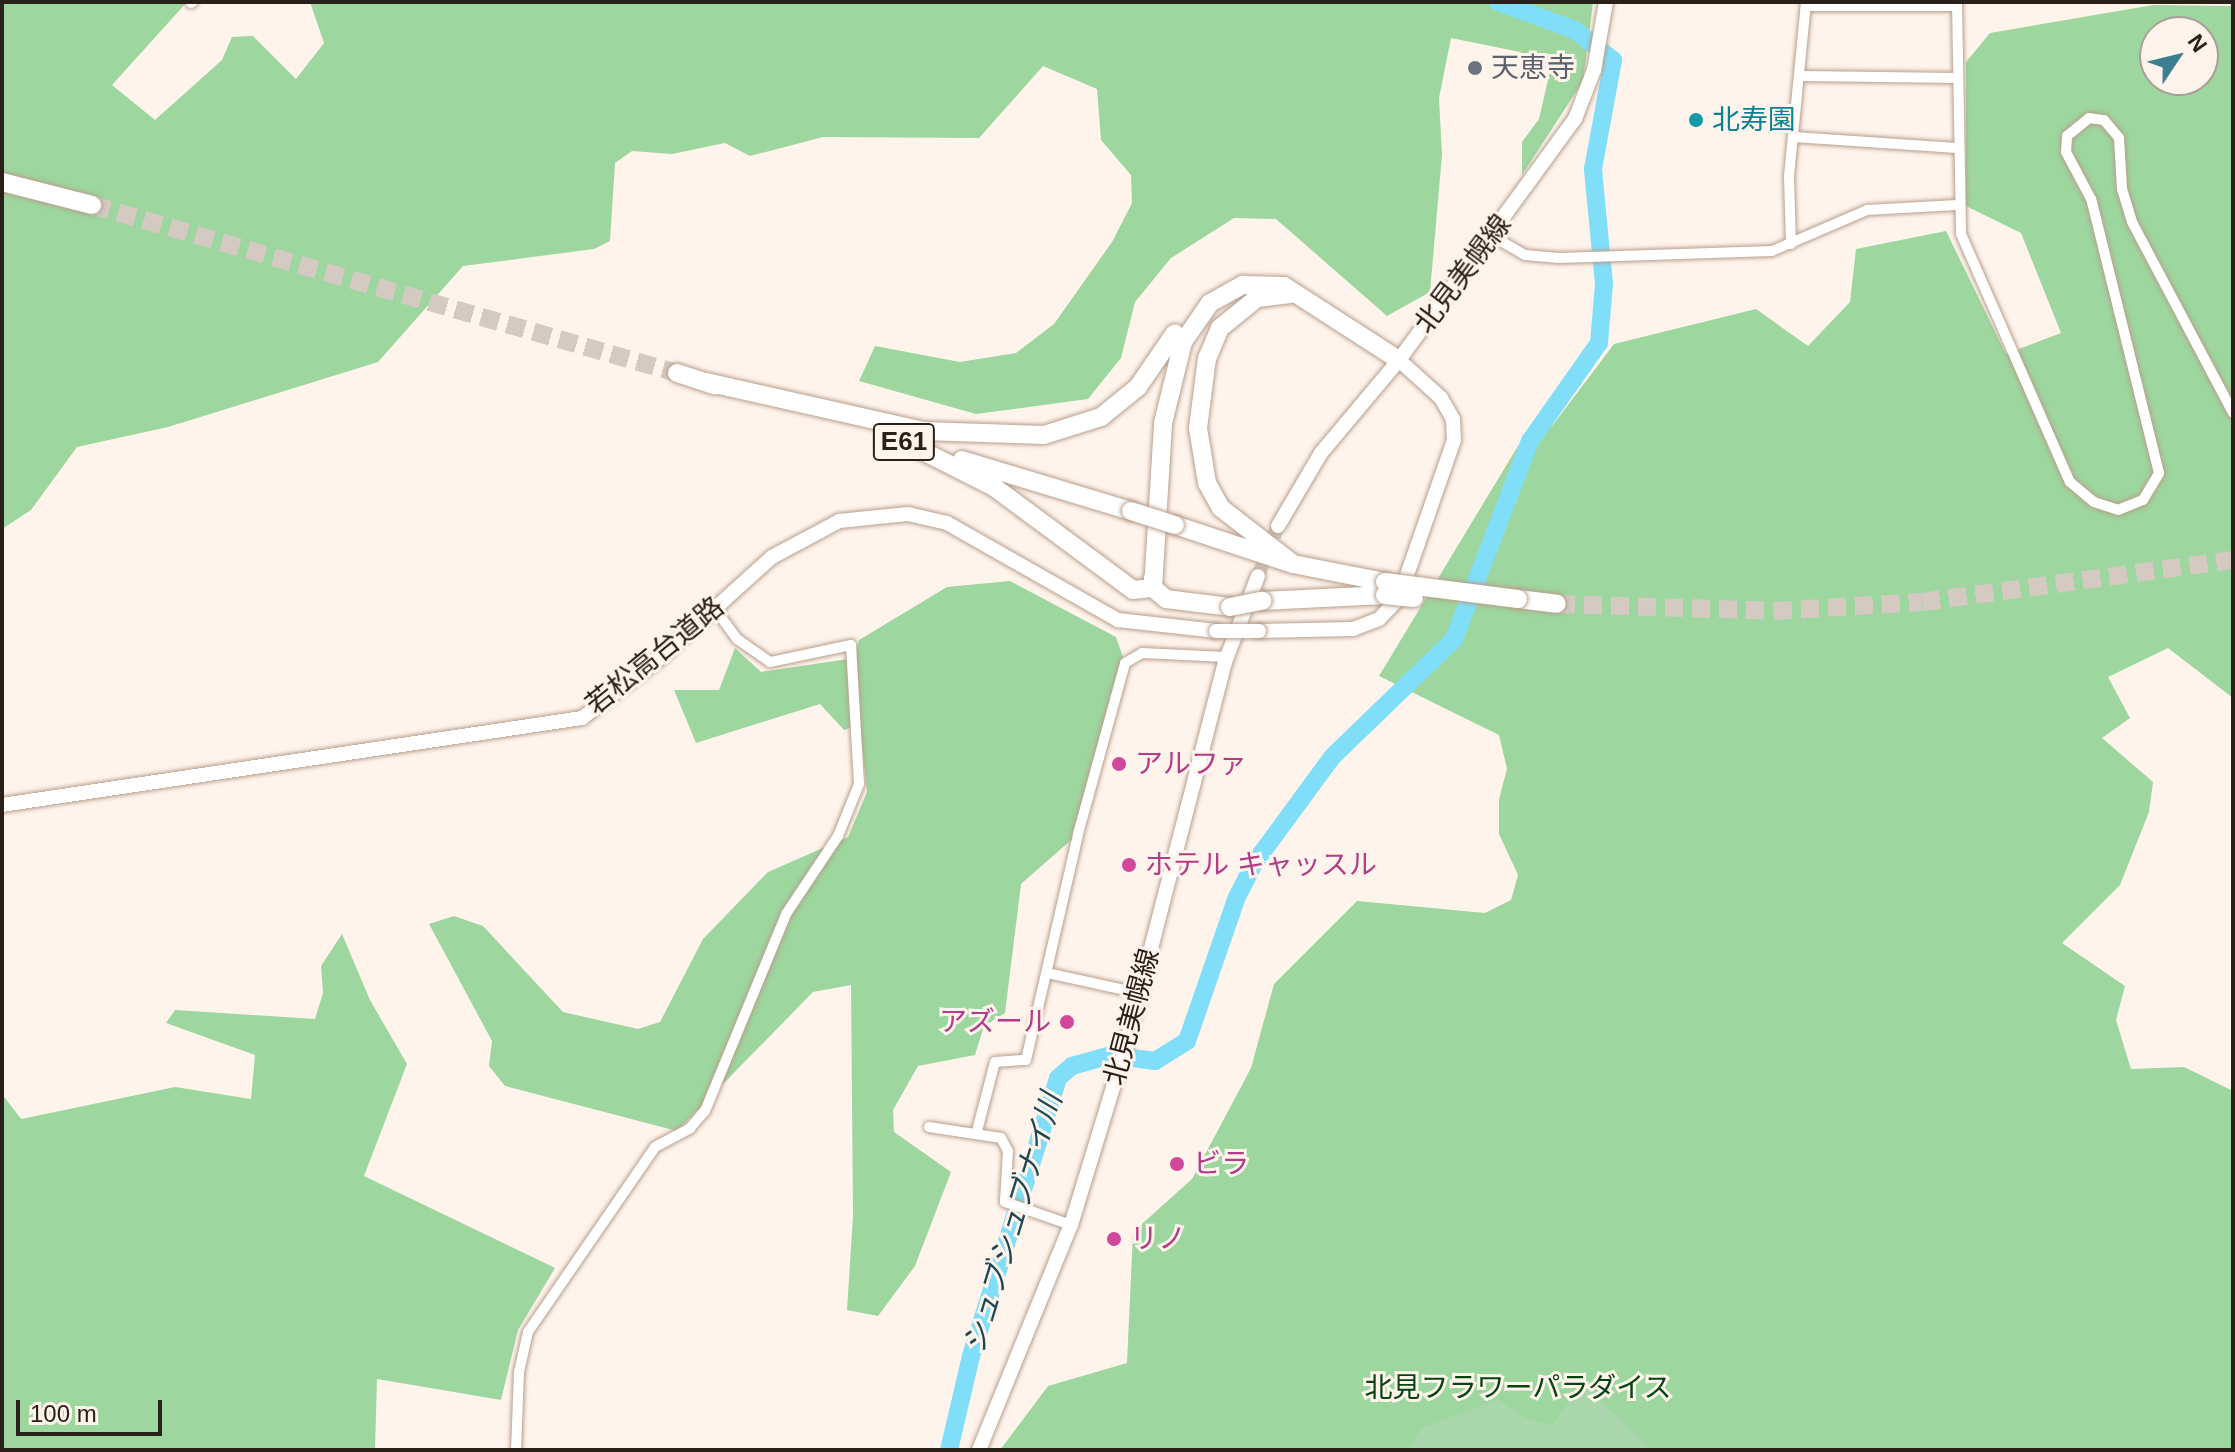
<!DOCTYPE html>
<html>
<head>
<meta charset="utf-8">
<style>
  body { margin:0 }
  #map { position:relative; width:2235px; height:1452px; overflow:hidden; background:#fff4ec; font-family:Helvetica,"Noto Sans JP",sans-serif }
  div>[style] { position:absolute }
  [style*='--x'] { left:calc(var(--x)*1px); top:calc(var(--y)*1px); width:calc(var(--w)*1px); rotate:calc(var(--a)*1deg) }
  .green>* { inset:0; background:#aad6ab }
  .forest>* { inset:0; background:#9dd69e }
  .river>* { height:18px; margin:-9px; padding:0 9px; transform-origin:9px; border-radius:9px; background:#80def9 }
  .secondary-tunnel>* { height:14px; margin-top:-7px; transform-origin:0; background:repeating-linear-gradient(90deg,#d4cac2 0 14px,transparent 0 21px) }
  .highway-tunnel>* { height:18px; margin-top:-9px; transform-origin:0; background:repeating-linear-gradient(90deg,#d4cac2 0 18px,transparent 0 27px) }
  .roads { filter:drop-shadow(0 0 2px #b79f8d) drop-shadow(0 0 2px #b79f8d) }
  .street>* { height:10px; margin:-5px; padding:0 5px; transform-origin:5px; border-radius:5px; background:#fff }
  .secondary>* { height:14px; margin:-7px; padding:0 7px; transform-origin:7px; border-radius:7px; background:#fff }
  .highway>* { height:18px; margin:-9px; padding:0 9px; transform-origin:9px; border-radius:9px; background:#fff }
  .bridges { filter:drop-shadow(0 0 2px #b79f8d) drop-shadow(0 0 2px #b79f8d) }
  .secondary-bridge>* { height:14px; margin:-7px; padding:0 7px; transform-origin:7px; border-radius:7px; background:#fff }
  .highway-bridge>* { height:18px; margin:-9px; padding:0 9px; transform-origin:9px; border-radius:9px; background:#fff }
  .dots>* { width:22px; height:22px; translate:-50% -50%; box-sizing:border-box; border:4px solid #fff4ec; border-radius:50% }
  span { translate:-50% -50%; white-space:nowrap; text-align:center; line-height:1.15; -webkit-text-stroke:6px #fff4ec; paint-order:stroke }
  .shield-label span { padding:2px 6px; background:#fff4ec; border:2px solid; border-radius:6px; -webkit-text-stroke-width:0 }
  .shield-label { font-size:26px; color:#292019; font-weight:700 }
  .worship-label { font-size:28px; color:#5b616d }
  .left { translate:0 -50%; text-align:left }
  .culture-label { font-size:28px; color:#0d838f }
  .street-label { font-size:28px; color:#292019 }
  .hotel-label { font-size:28px; color:#b23c85 }
  .right { translate:-100% -50%; text-align:right }
  .park-label { font-size:28px; color:#044410 }
  .water-label { font-size:30px; color:#1d4753; font-style:italic }
  .frame { position:absolute; inset:0; border:4px solid #292019; pointer-events:none }
  .north { position:absolute; left:2139px; top:16px; width:80px; height:80px; box-sizing:border-box; background:#fff4ec; border:2px solid #a99f98; border-radius:50%; rotate:55deg; font-size:22px; font-weight:700; line-height:32px; text-align:center; color:#292019 }
  .north::after { content:''; display:block; margin:auto; width:28px; height:36px; background:#3c7e8f; clip-path:polygon(50% 0,100% 100%,50% 72%,0 100%) }
  .scale { position:absolute; left:16px; top:1400px; width:146px; height:36px; box-sizing:border-box; border:4px solid #292019; border-top:0; padding-left:10px; font-size:24px; line-height:28px; white-space:nowrap; color:#292019; -webkit-text-stroke:6px #fff4ec; paint-order:stroke }
</style>
</head>
<body>
<div id="map">
  <div class="green">
    <div style="clip-path:polygon(1436px 1339px,2084px 1450px,1355px 1450px)"></div>
  </div>
  <div class="forest">
    <div style="clip-path:polygon(2px 2px,187px 2px,112px 85px,155px 120px,222px 60px,232px 37px,253px 36px,296px 79px,324px 43px,310px 2px,1593px 3px,1583px 81px,1522px 175px,1522px 142px,1539px 119px,1550px 71px,1520px 52px,1451px 38px,1439px 98px,1442px 155px,1430px 292px,1387px 316px,1276px 219px,1234px 218px,1171px 258px,1135px 302px,1121px 358px,1088px 399px,976px 414px,859px 381px,875px 346px,960px 362px,1016px 353px,1054px 324px,1112px 242px,1132px 203px,1131px 175px,1101px 140px,1097px 89px,1043px 66px,979px 138px,823px 137px,750px 156px,725px 143px,672px 154px,632px 151px,615px 163px,610px 241px,594px 249px,463px 266px,378px 362px,168px 427px,77px 447px,31px 510px,2px 529px)"></div>
    <div style="clip-path:polygon(evenodd,2153px 5px,2233px 6px,2233px 698px,2168px 648px,2108px 677px,2130px 718px,2102px 738px,2153px 782px,2149px 812px,2120px 885px,2062px 943px,2125px 986px,2116px 1020px,2131px 1069px,2184px 1067px,2233px 1091px,2233px 1450px,1652px 1450px,1582px 1384px,1552px 1425px,1526px 1418px,1498px 1399px,1422px 1428px,1407px 1450px,1000px 1450px,1048px 1386px,1127px 1363px,1133px 1232px,1192px 1179px,1251px 1068px,1274px 984px,1357px 901px,1485px 913px,1511px 900px,1518px 875px,1499px 834px,1499px 799px,1507px 769px,1499px 735px,1379px 676px,1518px 446px,1552px 426px,1614px 344px,1756px 309px,1808px 346px,1850px 302px,1856px 249px,1946px 231px,2006px 354px,2061px 333px,2021px 233px,1966px 206px,1966px 62px,1990px 33px,2153px 5px,2155px 32px,2203px 32px,2203px 80px,2155px 80px,2155px 32px)"></div>
    <div style="clip-path:polygon(1010px 581px,1116px 637px,1125px 663px,1078px 834px,1021px 884px,1005px 1013px,984px 1026px,975px 1055px,918px 1066px,893px 1110px,894px 1132px,951px 1172px,915px 1266px,878px 1316px,847px 1310px,853px 1216px,851px 985px,813px 992px,677px 1131px,505px 1086px,489px 1066px,492px 1041px,429px 924px,454px 916px,483px 926px,563px 1012px,638px 1029px,660px 1022px,703px 939px,768px 872px,848px 837px,867px 792px,860px 725px,844px 730px,820px 704px,696px 743px,674px 690px,719px 690px,735px 648px,761px 672px,855px 658px,859px 640px,947px 587px)"></div>
    <div style="clip-path:polygon(342px 934px,370px 1000px,407px 1064px,364px 1176px,555px 1268px,518px 1330px,501px 1400px,377px 1379px,375px 1450px,2px 1450px,2px 1094px,21px 1119px,175px 1087px,251px 1099px,255px 1055px,166px 1023px,175px 1010px,315px 1019px,323px 993px,321px 966px)"></div>
  </div>
  <div class="river">
    <div style="--x:949;--y:1450;--w:97;--a:-76.8"></div>
    <div style="--x:971;--y:1356;--w:291;--a:-72.6"></div>
    <div style="--x:1058;--y:1078;--w:18;--a:-41"></div>
    <div style="--x:1072;--y:1066;--w:41;--a:-15.8"></div>
    <div style="--x:1111;--y:1055;--w:44;--a:7.8"></div>
    <div style="--x:1155;--y:1061;--w:38;--a:-32"></div>
    <div style="--x:1187;--y:1041;--w:152;--a:-70.9"></div>
    <div style="--x:1237;--y:897;--w:39;--a:-63"></div>
    <div style="--x:1255;--y:862;--w:130;--a:-53.7"></div>
    <div style="--x:1332;--y:757;--w:170;--a:-44"></div>
    <div style="--x:1454;--y:639;--w:212;--a:-69"></div>
    <div style="--x:1530;--y:441;--w:120;--a:-54.9"></div>
    <div style="--x:1599;--y:343;--w:59;--a:-85.2"></div>
    <div style="--x:1604;--y:284;--w:116;--a:-95.5"></div>
    <div style="--x:1593;--y:169;--w:111;--a:-79.6"></div>
    <div style="--x:1613;--y:60;--w:48;--a:-141.7"></div>
    <div style="--x:1575;--y:30;--w:82;--a:-160"></div>
  </div>
  <div class="secondary-tunnel">
    <div style="--x:1258;--y:576;--w:54;--a:-68.2"></div>
  </div>
  <div class="highway-tunnel">
    <div style="--x:92;--y:205;--w:609;--a:16.02"></div>
    <div style="--x:1557;--y:604;--w:217;--a:1.8"></div>
    <div style="--x:1774;--y:611;--w:148;--a:-3.5"></div>
    <div style="--x:1922;--y:602;--w:314;--a:-7.7"></div>
  </div>
  <div class="roads">
    <div class="street">
      <div style="--x:1957;--y:2;--w:232;--a:89"></div>
      <div style="--x:1961;--y:234;--w:271;--a:66.3"></div>
      <div style="--x:2070;--y:482;--w:31;--a:40"></div>
      <div style="--x:2094;--y:502;--w:25;--a:18"></div>
      <div style="--x:2118;--y:510;--w:27;--a:-22"></div>
      <div style="--x:2143;--y:500;--w:31;--a:-59"></div>
      <div style="--x:2159;--y:473;--w:282;--a:-103.9"></div>
      <div style="--x:2091;--y:199;--w:53;--a:-118"></div>
      <div style="--x:2066;--y:152;--w:16;--a:-86"></div>
      <div style="--x:2067;--y:136;--w:28;--a:-39"></div>
      <div style="--x:2089;--y:118;--w:15;--a:8"></div>
      <div style="--x:2104;--y:120;--w:23;--a:50"></div>
      <div style="--x:2119;--y:138;--w:51;--a:86.6"></div>
      <div style="--x:2122;--y:189;--w:34;--a:73"></div>
      <div style="--x:2132;--y:222;--w:216;--a:62.1"></div>
      <div style="--x:191;--y:3;--w:2;--a:-27"></div>
      <div style="--x:1806;--y:6;--w:151;--a:0"></div>
      <div style="--x:1801;--y:76;--w:157;--a:0.7"></div>
      <div style="--x:1794;--y:137;--w:163;--a:3.9"></div>
      <div style="--x:1492;--y:236;--w:38;--a:30"></div>
      <div style="--x:1525;--y:255;--w:34;--a:5"></div>
      <div style="--x:1559;--y:258;--w:213;--a:-1.9"></div>
      <div style="--x:1772;--y:251;--w:103;--a:-23.3"></div>
      <div style="--x:1867;--y:210;--w:90;--a:-3.2"></div>
      <div style="--x:1791;--y:244;--w:68;--a:-91.7"></div>
      <div style="--x:1789;--y:176;--w:175;--a:-84.4"></div>
      <div style="--x:1047;--y:973;--w:94;--a:12.3"></div>
      <div style="--x:929;--y:1127;--w:73;--a:8.7"></div>
      <div style="--x:1001;--y:1138;--w:15;--a:62"></div>
      <div style="--x:1008;--y:1151;--w:51;--a:93.4"></div>
      <div style="--x:1005;--y:1202;--w:70;--a:19.2"></div>
      <div style="--x:977;--y:1131;--w:71;--a:-75.4"></div>
      <div style="--x:995;--y:1062;--w:31;--a:-4"></div>
      <div style="--x:1026;--y:1060;--w:232;--a:-77"></div>
      <div style="--x:1078;--y:834;--w:177;--a:-74.6"></div>
      <div style="--x:1125;--y:663;--w:20;--a:-30"></div>
      <div style="--x:1142;--y:653;--w:84;--a:2.7"></div>
      <div style="--x:516;--y:1450;--w:78;--a:-87.8"></div>
      <div style="--x:519;--y:1372;--w:41;--a:-77.3"></div>
      <div style="--x:528;--y:1332;--w:224;--a:-55.5"></div>
      <div style="--x:655;--y:1147;--w:40;--a:-28"></div>
      <div style="--x:690;--y:1128;--w:23;--a:-49"></div>
      <div style="--x:705;--y:1111;--w:213;--a:-67.6"></div>
      <div style="--x:786;--y:914;--w:94;--a:-56.3"></div>
      <div style="--x:838;--y:836;--w:56;--a:-68"></div>
      <div style="--x:859;--y:784;--w:139;--a:-93.3"></div>
      <div style="--x:851;--y:645;--w:83;--a:168.1"></div>
      <div style="--x:770;--y:662;--w:40;--a:-145.1"></div>
      <div style="--x:737;--y:639;--w:37;--a:-126"></div>
    </div>
    <div class="secondary">
      <div style="--x:1278;--y:526;--w:85;--a:-59.5"></div>
      <div style="--x:1321;--y:453;--w:121;--a:-50"></div>
      <div style="--x:1399;--y:360;--w:298;--a:-53.9"></div>
      <div style="--x:1575;--y:119;--w:53;--a:-68.8"></div>
      <div style="--x:1594;--y:70;--w:69;--a:-80"></div>
      <div style="--x:1259;--y:631;--w:94;--a:-1.2"></div>
      <div style="--x:1353;--y:629;--w:28;--a:-21"></div>
      <div style="--x:1379;--y:619;--w:29;--a:-46"></div>
      <div style="--x:1399;--y:598;--w:167;--a:-70.8"></div>
      <div style="--x:1454;--y:440;--w:21;--a:-93"></div>
      <div style="--x:1453;--y:419;--w:24;--a:-120"></div>
      <div style="--x:1441;--y:398;--w:57;--a:-137.9"></div>
      <div style="--x:2;--y:805;--w:586;--a:-8.53"></div>
      <div style="--x:582;--y:718;--w:97;--a:-37.5"></div>
      <div style="--x:659;--y:659;--w:152;--a:-42.1"></div>
      <div style="--x:772;--y:557;--w:76;--a:-28.2"></div>
      <div style="--x:839;--y:521;--w:69;--a:-5.8"></div>
      <div style="--x:908;--y:514;--w:40;--a:13"></div>
      <div style="--x:947;--y:523;--w:197;--a:29.6"></div>
      <div style="--x:1118;--y:620;--w:99;--a:6.4"></div>
      <div style="--x:979;--y:1450;--w:243;--a:-67.8"></div>
      <div style="--x:1071;--y:1225;--w:188;--a:-73"></div>
      <div style="--x:1126;--y:1045;--w:396;--a:-75.5"></div>
      <div style="--x:1225;--y:662;--w:92;--a:-69"></div>
    </div>
    <div class="highway">
      <div style="--x:2;--y:182;--w:93;--a:14.3"></div>
      <div style="--x:1290;--y:294;--w:33;--a:173"></div>
      <div style="--x:1257;--y:298;--w:48;--a:141"></div>
      <div style="--x:1220;--y:328;--w:33;--a:113"></div>
      <div style="--x:1207;--y:358;--w:71;--a:97.3"></div>
      <div style="--x:1198;--y:428;--w:56;--a:80.7"></div>
      <div style="--x:1207;--y:483;--w:29;--a:61"></div>
      <div style="--x:1221;--y:508;--w:91;--a:37.9"></div>
      <div style="--x:677;--y:373;--w:40;--a:18"></div>
      <div style="--x:706;--y:382;--w:222;--a:12.7"></div>
      <div style="--x:923;--y:431;--w:121;--a:1.9"></div>
      <div style="--x:1044;--y:435;--w:60;--a:-17.5"></div>
      <div style="--x:1101;--y:417;--w:48;--a:-39"></div>
      <div style="--x:1138;--y:387;--w:65;--a:-55.6"></div>
      <div style="--x:905;--y:442;--w:100;--a:26.8"></div>
      <div style="--x:994;--y:487;--w:173;--a:36.5"></div>
      <div style="--x:1133;--y:590;--w:20;--a:-6"></div>
      <div style="--x:1153;--y:588;--w:165;--a:-86.5"></div>
      <div style="--x:1163;--y:423;--w:83;--a:-76.1"></div>
      <div style="--x:1183;--y:342;--w:47;--a:-55.3"></div>
      <div style="--x:1210;--y:303;--w:38;--a:-29"></div>
      <div style="--x:1243;--y:285;--w:41;--a:1.4"></div>
      <div style="--x:1284;--y:286;--w:137;--a:32.8"></div>
      <div style="--x:962;--y:460;--w:177;--a:16.8"></div>
      <div style="--x:1175;--y:525;--w:124;--a:18.3"></div>
      <div style="--x:1293;--y:564;--w:94;--a:11.1"></div>
      <div style="--x:1153;--y:578;--w:10;--a:90"></div>
      <div style="--x:1153;--y:588;--w:17;--a:40"></div>
      <div style="--x:1166;--y:599;--w:64;--a:7.1"></div>
      <div style="--x:1518;--y:599;--w:39;--a:7"></div>
      <div style="--x:1262;--y:601;--w:123;--a:-2.8"></div>
    </div>
  </div>
  <div class="bridges">
    <div class="secondary-bridge">
      <div style="--x:1216;--y:631;--w:43;--a:0"></div>
    </div>
    <div class="highway-bridge">
      <div style="--x:1131;--y:511;--w:46;--a:17.7"></div>
      <div style="--x:1385;--y:582;--w:134;--a:7.3"></div>
      <div style="--x:1385;--y:595;--w:29;--a:6"></div>
      <div style="--x:1230;--y:607;--w:33;--a:-11"></div>
    </div>
  </div>
  <div class="dots">
    <div style="left:1475px;top:68px;background:#6b7280"></div>
    <div style="left:1696px;top:120px;background:#0f9aa8"></div>
    <div style="left:1119px;top:764px;background:#d1479c"></div>
    <div style="left:1129px;top:865px;background:#d1479c"></div>
    <div style="left:1067px;top:1022px;background:#d1479c"></div>
    <div style="left:1177px;top:1164px;background:#d1479c"></div>
    <div style="left:1114px;top:1239px;background:#d1479c"></div>
  </div>
  <div class="shield-label">
    <span style="left:904px;top:442px">E61</span>
  </div>
  <div class="worship-label">
    <span class="left" style="left:1491px;top:68px">天恵寺</span>
  </div>
  <div class="culture-label">
    <span class="left" style="left:1712px;top:120px">北寿園</span>
  </div>
  <div class="street-label">
    <span style="left:1463px;top:274px;rotate:-53deg">北見美幌線</span>
    <span style="left:655px;top:656px;rotate:-39deg">若松高台道路</span>
    <span style="left:1132px;top:1017px;rotate:-75deg">北見美幌線</span>
  </div>
  <div class="hotel-label">
    <span class="left" style="left:1135px;top:764px">アルファ</span>
    <span class="left" style="left:1145px;top:865px">ホテル キャッスル</span>
    <span class="right" style="left:1051px;top:1022px">アズール</span>
    <span class="left" style="left:1193px;top:1164px">ビラ</span>
    <span class="left" style="left:1130px;top:1239px">リノ</span>
  </div>
  <div class="park-label">
    <span style="left:1518px;top:1388px">北見フラワーパラダイス</span>
  </div>
  <div class="water-label">
    <span style="left:1013px;top:1223px;rotate:-73deg">シュブシュブナイ川</span>
  </div>
  <div class="frame"></div>
  <div class="north">N</div>
  <div class="scale">100 m</div>
</div>
</body>
</html>
